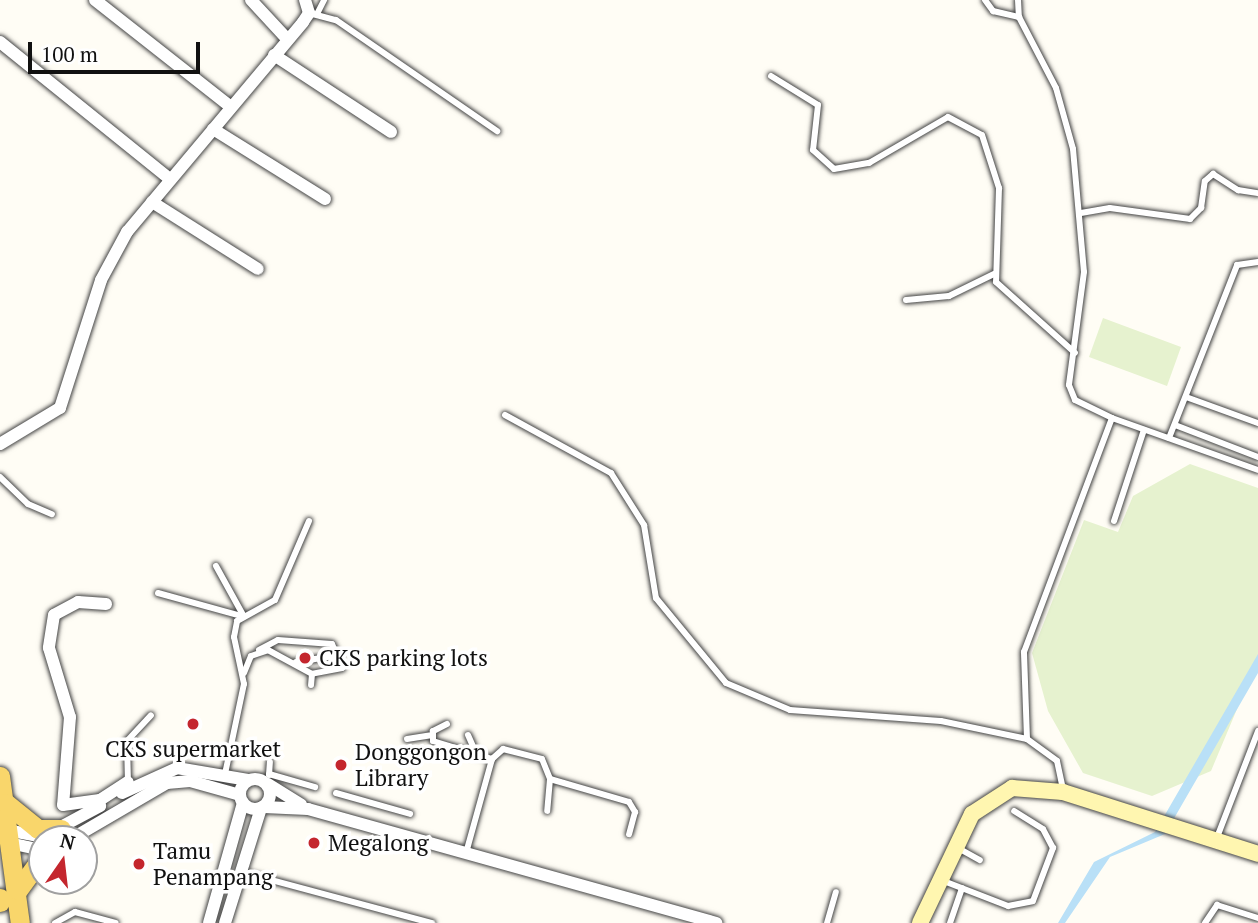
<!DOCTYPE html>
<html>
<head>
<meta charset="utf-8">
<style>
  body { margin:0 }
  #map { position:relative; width:1258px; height:923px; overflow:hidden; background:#fffdf5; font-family:"PT Serif",serif }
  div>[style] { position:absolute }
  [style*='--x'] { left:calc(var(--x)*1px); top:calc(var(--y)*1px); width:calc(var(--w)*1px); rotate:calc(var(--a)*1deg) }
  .pitch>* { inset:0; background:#e6f2cf }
  .water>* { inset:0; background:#b9e0f7 }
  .roads { filter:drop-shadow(0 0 2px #444) drop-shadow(0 0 2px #444) }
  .lane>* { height:6px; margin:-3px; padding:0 3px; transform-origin:3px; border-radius:3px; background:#fff }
  .street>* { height:12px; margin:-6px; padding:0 6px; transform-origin:6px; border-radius:6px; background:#fff }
  .street>.ring { margin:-6px; padding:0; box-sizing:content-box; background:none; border:12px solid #fff; border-radius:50% }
  .secondary>* { height:16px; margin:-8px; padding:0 8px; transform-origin:8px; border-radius:8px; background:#fff6b0 }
  .primary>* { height:19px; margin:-9.5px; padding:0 9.5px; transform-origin:9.5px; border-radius:9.5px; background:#f9d66b }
  .dots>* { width:19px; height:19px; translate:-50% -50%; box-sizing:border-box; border:4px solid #fff; border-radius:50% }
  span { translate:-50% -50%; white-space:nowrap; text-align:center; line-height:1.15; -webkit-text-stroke:7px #fff; paint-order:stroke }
  .poi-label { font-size:23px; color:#111 }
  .left { translate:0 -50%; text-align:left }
  .north { position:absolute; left:28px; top:825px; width:70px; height:70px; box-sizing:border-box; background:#fff; border:2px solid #a0a0a0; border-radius:50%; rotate:14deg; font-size:19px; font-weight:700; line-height:28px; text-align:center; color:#111 }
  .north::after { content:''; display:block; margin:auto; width:24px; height:32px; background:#c4262e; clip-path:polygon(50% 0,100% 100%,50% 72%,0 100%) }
  .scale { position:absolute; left:28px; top:42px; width:172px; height:32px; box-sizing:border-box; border:4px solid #111; border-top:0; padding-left:9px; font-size:21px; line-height:24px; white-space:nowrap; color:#111; -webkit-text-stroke:5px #fff; paint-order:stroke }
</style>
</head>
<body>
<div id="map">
  <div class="pitch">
    <div style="clip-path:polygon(1103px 318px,1181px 347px,1167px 386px,1089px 357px)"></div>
    <div style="clip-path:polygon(1190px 464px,1258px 488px,1258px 659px,1211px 771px,1152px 796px,1083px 773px,1048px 711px,1032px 653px,1084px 520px,1118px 532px,1133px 496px)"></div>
  </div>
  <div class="water">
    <div style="clip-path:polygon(1258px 654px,1258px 673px,1165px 834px,1110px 857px,1065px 923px,1058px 923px,1094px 862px,1155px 832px)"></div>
  </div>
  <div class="roads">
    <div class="lane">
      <div style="--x:985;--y:0;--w:14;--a:54"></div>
      <div style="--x:993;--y:11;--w:27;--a:13"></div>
      <div style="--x:1019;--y:17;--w:80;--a:62.5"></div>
      <div style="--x:1056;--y:88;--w:63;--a:74.4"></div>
      <div style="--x:1073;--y:149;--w:123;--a:84.9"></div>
      <div style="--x:1084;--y:272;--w:114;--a:97.6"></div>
      <div style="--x:1069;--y:385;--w:16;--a:68"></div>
      <div style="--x:1075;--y:400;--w:41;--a:25.9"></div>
      <div style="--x:1018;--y:0;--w:17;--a:87"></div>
      <div style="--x:309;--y:13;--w:28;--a:15"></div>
      <div style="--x:336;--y:20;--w:196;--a:34.6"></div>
      <div style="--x:317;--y:14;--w:16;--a:-63"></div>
      <div style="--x:771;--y:76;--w:55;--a:31.7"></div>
      <div style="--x:818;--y:105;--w:45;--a:96.3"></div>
      <div style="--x:813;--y:150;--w:28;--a:42"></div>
      <div style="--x:834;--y:169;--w:36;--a:-10"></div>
      <div style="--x:869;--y:163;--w:91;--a:-30.2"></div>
      <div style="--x:948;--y:117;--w:38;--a:28"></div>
      <div style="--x:982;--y:135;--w:56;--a:72.2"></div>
      <div style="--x:999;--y:188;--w:94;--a:91.8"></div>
      <div style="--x:996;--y:282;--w:106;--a:41.9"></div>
      <div style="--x:1081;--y:213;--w:29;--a:-10"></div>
      <div style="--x:1110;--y:208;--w:81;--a:7.8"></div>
      <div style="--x:1190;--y:219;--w:16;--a:-45"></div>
      <div style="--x:1201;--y:208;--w:27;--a:-82"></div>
      <div style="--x:1205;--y:181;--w:11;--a:-41"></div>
      <div style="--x:1213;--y:174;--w:30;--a:33"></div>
      <div style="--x:1238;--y:190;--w:20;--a:9"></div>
      <div style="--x:906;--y:300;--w:43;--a:-5.3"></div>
      <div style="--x:949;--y:296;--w:50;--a:-26.1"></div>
      <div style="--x:1186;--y:397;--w:77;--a:19.9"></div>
      <div style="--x:505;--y:415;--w:121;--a:28.7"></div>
      <div style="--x:611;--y:473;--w:62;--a:57.6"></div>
      <div style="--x:644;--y:525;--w:74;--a:80.7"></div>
      <div style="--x:656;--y:598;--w:110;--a:50.5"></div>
      <div style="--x:726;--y:683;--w:69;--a:22.9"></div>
      <div style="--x:790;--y:710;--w:151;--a:4.2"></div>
      <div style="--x:941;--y:721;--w:88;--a:11.8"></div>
      <div style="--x:1027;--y:739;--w:37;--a:36"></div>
      <div style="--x:1057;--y:761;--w:30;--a:78"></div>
      <div style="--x:1175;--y:425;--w:89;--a:21.1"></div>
      <div style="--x:1169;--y:438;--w:186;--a:-68.5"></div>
      <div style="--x:1237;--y:265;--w:21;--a:-8"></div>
      <div style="--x:0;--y:477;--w:39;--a:44"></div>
      <div style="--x:28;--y:504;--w:26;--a:23"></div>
      <div style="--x:1114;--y:521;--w:96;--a:-71.8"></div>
      <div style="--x:216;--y:566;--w:56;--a:61.1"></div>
      <div style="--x:158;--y:593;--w:86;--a:15.5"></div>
      <div style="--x:259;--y:650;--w:21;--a:-28"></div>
      <div style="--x:278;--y:640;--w:54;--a:4.2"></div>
      <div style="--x:332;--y:644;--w:26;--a:67"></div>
      <div style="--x:342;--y:668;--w:31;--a:169"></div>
      <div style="--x:296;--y:662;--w:45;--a:-9"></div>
      <div style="--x:244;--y:673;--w:18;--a:-68"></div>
      <div style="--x:251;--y:656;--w:18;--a:-19"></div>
      <div style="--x:268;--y:650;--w:50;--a:28.6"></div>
      <div style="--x:312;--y:674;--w:11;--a:95"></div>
      <div style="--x:447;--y:724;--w:16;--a:153"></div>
      <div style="--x:433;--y:731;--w:10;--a:90"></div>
      <div style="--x:433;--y:741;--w:62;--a:17"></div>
      <div style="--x:468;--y:735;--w:22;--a:66"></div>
      <div style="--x:407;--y:739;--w:24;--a:-9"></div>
      <div style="--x:1027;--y:739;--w:87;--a:-92"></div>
      <div style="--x:1024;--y:652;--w:250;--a:-69.4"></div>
      <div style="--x:1112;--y:418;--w:155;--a:19.6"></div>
      <div style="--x:225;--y:774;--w:92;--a:-78.1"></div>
      <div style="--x:244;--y:684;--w:48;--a:-102"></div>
      <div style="--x:234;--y:637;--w:16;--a:-79"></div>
      <div style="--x:237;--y:621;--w:43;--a:-28.9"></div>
      <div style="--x:275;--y:600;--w:86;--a:-66.7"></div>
      <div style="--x:269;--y:774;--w:48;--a:15.8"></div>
      <div style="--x:269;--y:775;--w:13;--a:-86"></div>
      <div style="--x:550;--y:779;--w:82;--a:16.2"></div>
      <div style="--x:629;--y:802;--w:12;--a:59"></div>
      <div style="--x:635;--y:812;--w:23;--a:105"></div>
      <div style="--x:128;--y:783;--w:42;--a:-91.4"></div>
      <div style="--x:127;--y:741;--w:35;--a:-47"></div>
      <div style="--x:336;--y:793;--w:77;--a:15.8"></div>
      <div style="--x:1216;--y:840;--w:117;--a:-68.9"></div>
      <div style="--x:958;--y:848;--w:25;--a:29"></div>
      <div style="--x:466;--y:853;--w:98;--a:-74.5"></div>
      <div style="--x:492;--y:759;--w:15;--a:-42"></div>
      <div style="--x:503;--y:749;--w:40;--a:14.4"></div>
      <div style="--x:542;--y:759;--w:22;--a:68"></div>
      <div style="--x:550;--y:779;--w:32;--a:95"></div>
      <div style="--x:241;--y:872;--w:198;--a:15"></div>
      <div style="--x:941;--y:880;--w:72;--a:21.2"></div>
      <div style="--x:1008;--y:906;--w:25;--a:-11"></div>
      <div style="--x:1033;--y:901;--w:57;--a:-69.3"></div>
      <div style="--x:1053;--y:848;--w:21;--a:-118"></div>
      <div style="--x:1043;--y:829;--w:34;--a:-148"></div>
      <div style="--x:55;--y:923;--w:23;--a:-29"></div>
      <div style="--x:75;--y:912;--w:42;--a:15"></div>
      <div style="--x:827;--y:923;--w:32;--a:-74"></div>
      <div style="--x:950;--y:923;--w:37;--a:-71"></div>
      <div style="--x:1205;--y:923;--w:22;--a:-56"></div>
      <div style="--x:1217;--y:905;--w:43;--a:17.6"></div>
    </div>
    <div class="street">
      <div style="--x:95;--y:0;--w:173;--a:38.2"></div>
      <div style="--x:251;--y:0;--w:54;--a:47.2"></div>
      <div style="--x:0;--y:42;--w:218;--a:38.9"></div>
      <div style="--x:274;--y:55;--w:140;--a:33.3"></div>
      <div style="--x:213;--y:129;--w:132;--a:32"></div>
      <div style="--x:152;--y:202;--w:125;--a:32.3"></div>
      <div style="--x:0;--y:444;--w:70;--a:-31"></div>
      <div style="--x:60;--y:408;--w:134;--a:-72.2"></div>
      <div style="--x:101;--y:280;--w:55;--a:-61.6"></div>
      <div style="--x:127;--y:232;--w:274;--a:-50"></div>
      <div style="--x:303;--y:22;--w:11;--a:-56"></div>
      <div style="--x:309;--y:13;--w:14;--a:-107"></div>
      <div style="--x:106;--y:604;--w:28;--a:-176"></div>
      <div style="--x:78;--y:602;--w:27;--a:152"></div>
      <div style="--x:54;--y:615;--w:33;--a:99"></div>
      <div style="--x:49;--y:648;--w:72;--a:73.1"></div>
      <div style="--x:70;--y:717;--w:88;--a:94.5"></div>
      <div style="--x:63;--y:805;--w:37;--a:-8"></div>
      <div style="--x:100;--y:800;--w:33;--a:-33"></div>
      <div class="ring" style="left:240px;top:779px;width:18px;height:18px"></div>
      <div style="--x:268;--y:784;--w:39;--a:32"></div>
      <div style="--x:122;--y:793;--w:60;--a:-24.4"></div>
      <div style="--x:177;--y:768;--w:72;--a:9.6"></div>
      <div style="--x:264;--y:807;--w:44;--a:2.6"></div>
      <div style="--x:308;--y:809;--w:424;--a:15.6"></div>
      <div style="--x:12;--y:831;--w:31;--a:11"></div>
      <div style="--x:42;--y:837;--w:66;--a:-28.1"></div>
      <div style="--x:71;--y:839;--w:111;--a:-30.3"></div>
      <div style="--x:167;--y:783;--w:23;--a:-5"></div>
      <div style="--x:190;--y:781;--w:52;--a:15.6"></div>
      <div style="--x:14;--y:844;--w:29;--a:12"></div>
      <div style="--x:209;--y:923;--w:125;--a:-74.2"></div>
      <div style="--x:225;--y:923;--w:121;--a:-72.6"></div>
    </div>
    <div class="secondary">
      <div style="--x:920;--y:923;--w:121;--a:-64.5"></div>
      <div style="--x:972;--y:814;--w:48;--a:-33"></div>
      <div style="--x:1012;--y:788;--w:51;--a:4.5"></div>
      <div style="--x:1063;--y:792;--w:205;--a:17.6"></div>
    </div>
    <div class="primary">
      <div style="--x:0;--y:776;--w:148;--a:82.3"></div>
      <div style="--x:6;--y:803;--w:41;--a:39.1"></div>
      <div style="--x:38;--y:829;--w:23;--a:0"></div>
      <div style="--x:18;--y:890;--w:41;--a:-54"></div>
      <div style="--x:0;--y:898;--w:4;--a:90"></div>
    </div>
  </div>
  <div class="dots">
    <div style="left:305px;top:658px;background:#c4262e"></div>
    <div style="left:193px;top:724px;background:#c4262e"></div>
    <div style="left:341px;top:765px;background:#c4262e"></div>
    <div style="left:314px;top:843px;background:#c4262e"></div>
    <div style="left:139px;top:864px;background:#c4262e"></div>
  </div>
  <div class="poi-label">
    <span class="left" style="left:319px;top:658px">CKS parking lots</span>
    <span style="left:193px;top:749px">CKS supermarket</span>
    <span class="left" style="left:355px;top:765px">Donggongon<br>Library</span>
    <span class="left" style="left:328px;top:843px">Megalong</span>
    <span class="left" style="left:153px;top:864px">Tamu<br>Penampang</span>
  </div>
  <div class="north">N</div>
  <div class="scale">100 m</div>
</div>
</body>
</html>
